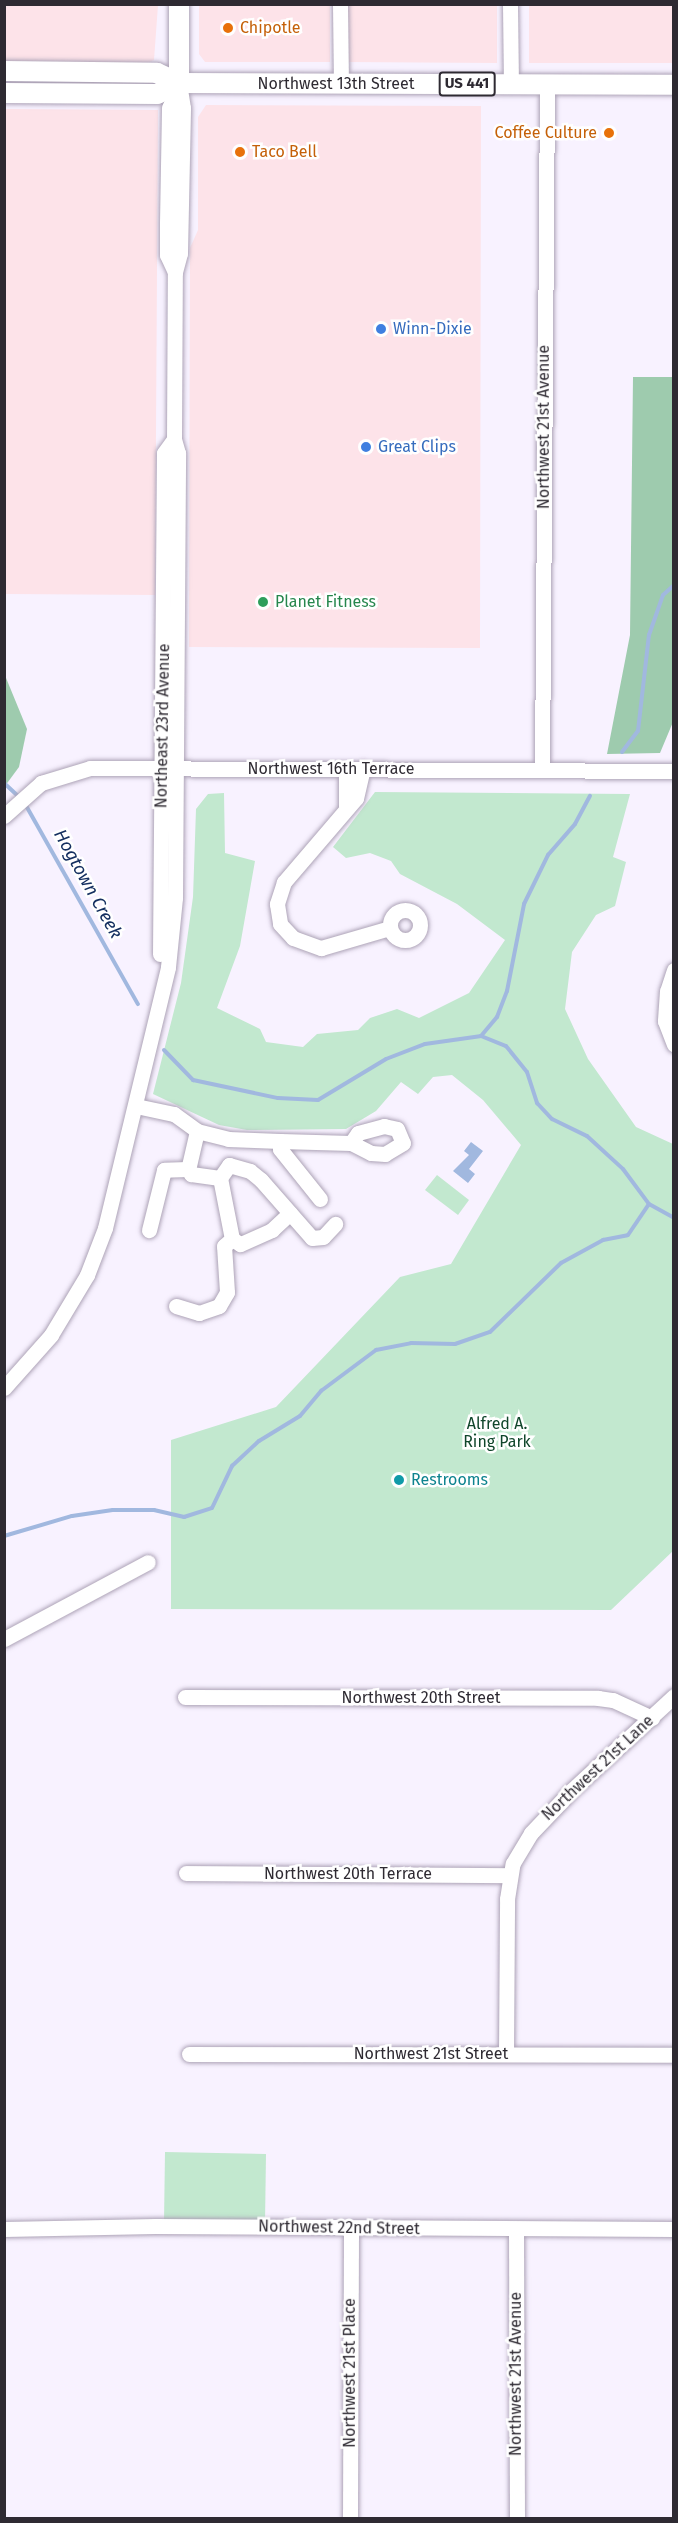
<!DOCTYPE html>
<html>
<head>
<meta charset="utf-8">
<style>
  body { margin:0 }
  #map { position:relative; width:678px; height:2523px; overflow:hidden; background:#f8f2ff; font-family:"Fira Sans",sans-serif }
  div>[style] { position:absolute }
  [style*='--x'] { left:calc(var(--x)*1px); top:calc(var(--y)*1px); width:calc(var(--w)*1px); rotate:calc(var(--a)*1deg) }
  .commercial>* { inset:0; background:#fde3e9 }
  .green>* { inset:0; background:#c2e8cf }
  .forest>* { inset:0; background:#9ecbae }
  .water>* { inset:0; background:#a1b8df }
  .stream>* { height:4px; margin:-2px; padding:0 2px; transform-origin:2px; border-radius:2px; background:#a1b8df }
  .roads { filter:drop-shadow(0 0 2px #ada3b7) drop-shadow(0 0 2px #ada3b7) }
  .minor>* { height:15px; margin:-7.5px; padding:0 7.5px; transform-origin:7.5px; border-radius:7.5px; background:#fff }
  .minor>.ring { margin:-7.5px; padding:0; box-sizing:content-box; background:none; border:15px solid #fff; border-radius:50% }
  .major>* { height:20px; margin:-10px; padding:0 10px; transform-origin:10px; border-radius:10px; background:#fff }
  .dots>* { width:16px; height:16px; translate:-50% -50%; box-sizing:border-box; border:3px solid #fff; border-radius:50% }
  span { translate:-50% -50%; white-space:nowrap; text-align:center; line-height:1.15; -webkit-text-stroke:5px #fff; paint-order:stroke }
  .shield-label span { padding:2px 4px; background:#fff; border:2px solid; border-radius:4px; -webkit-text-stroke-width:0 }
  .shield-label { font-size:15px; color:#2e2a32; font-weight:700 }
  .food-label { font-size:16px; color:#c56008 }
  .left { translate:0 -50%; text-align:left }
  .right { translate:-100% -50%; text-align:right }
  .street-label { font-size:16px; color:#2e2a32 }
  .shop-label { font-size:16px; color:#366cbe }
  .leisure-label { font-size:16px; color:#27864d }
  .park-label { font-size:16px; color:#10462b }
  .culture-label { font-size:16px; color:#0d838f }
  .water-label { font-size:18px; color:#153060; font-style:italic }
  .frame { position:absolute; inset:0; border:6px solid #2e2a32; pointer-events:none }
</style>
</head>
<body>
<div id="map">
  <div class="commercial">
    <div style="clip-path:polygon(5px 5px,158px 5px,154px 60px,145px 64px,5px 61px)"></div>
    <div style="clip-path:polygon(199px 5px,330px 5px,330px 62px,205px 62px,199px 54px)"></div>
    <div style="clip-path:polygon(346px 5px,497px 5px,497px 63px,345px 62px)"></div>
    <div style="clip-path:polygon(529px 5px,673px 5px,673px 63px,529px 63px)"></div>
    <div style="clip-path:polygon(206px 105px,481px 106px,480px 648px,189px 647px,190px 248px,198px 230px,198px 117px)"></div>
    <div style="clip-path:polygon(5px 109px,158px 110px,155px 595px,5px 594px)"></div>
  </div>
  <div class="green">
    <div style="clip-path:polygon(375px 792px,630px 794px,613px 857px,626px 862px,615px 906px,596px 915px,572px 952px,565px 1009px,588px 1059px,636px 1127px,673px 1144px,674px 1550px,611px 1610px,171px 1609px,171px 1440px,276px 1407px,400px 1277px,451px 1264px,521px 1145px,483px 1100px,452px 1075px,433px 1077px,418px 1094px,401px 1082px,376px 1111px,346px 1129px,247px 1130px,219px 1125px,153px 1094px,181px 983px,193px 897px,196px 809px,208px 794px,224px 793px,225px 853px,255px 861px,240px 946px,217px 1008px,260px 1029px,266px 1042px,303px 1047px,317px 1034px,358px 1030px,370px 1018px,397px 1009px,419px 1018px,469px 993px,505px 940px,457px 904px,400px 874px,391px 861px,370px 853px,346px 858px,333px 847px)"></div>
    <div style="clip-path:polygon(437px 1175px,469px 1200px,458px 1215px,425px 1190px)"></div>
    <div style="clip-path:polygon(165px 2152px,266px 2154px,265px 2223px,164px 2222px)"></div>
  </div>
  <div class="forest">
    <div style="clip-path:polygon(633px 377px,673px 377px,673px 722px,660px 753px,607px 754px,630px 635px)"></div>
    <div style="clip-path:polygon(4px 673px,27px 729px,19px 767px,5px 786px)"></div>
  </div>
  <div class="water">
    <div style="clip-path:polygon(471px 1142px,483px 1151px,469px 1169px,475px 1174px,468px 1183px,453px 1171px,469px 1155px,464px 1151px)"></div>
  </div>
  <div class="stream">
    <div style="--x:622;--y:752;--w:26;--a:-53"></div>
    <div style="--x:638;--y:731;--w:97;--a:-83.5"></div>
    <div style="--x:649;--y:635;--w:42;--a:-70.7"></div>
    <div style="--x:663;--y:595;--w:15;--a:-42"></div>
    <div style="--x:4;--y:783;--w:21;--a:43"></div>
    <div style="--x:24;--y:802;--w:232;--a:60.6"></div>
    <div style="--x:481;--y:1036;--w:27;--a:22"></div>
    <div style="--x:506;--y:1046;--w:33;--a:51"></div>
    <div style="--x:527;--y:1072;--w:33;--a:72"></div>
    <div style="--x:537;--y:1103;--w:22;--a:47"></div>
    <div style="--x:552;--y:1119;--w:39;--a:26"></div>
    <div style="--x:587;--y:1136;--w:49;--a:42.5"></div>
    <div style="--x:623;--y:1169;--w:44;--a:53.4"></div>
    <div style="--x:649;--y:1204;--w:29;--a:29"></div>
    <div style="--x:481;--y:1036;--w:25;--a:-50"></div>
    <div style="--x:497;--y:1017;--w:28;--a:-69"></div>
    <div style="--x:507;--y:991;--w:89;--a:-78.9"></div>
    <div style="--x:524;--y:904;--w:55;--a:-63.9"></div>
    <div style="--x:548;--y:855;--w:41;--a:-48.9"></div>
    <div style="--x:575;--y:824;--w:32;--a:-62"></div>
    <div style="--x:164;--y:1050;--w:42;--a:46"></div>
    <div style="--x:193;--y:1080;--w:87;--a:12"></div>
    <div style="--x:278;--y:1098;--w:40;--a:2.9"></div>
    <div style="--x:318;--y:1100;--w:79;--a:-31.1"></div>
    <div style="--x:386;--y:1059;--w:42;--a:-21"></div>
    <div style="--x:425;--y:1044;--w:57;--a:-8.1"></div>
    <div style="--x:4;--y:1536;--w:71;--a:-16.4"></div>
    <div style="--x:72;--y:1516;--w:41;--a:-8.3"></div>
    <div style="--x:113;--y:1510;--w:41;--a:0"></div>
    <div style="--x:154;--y:1510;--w:31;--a:13"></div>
    <div style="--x:184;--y:1517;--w:29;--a:-18"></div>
    <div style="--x:212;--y:1508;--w:47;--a:-64.5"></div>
    <div style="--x:232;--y:1466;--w:37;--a:-43"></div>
    <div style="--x:259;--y:1441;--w:48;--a:-31.4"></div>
    <div style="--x:300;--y:1416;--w:33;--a:-50"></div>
    <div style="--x:321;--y:1391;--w:69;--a:-36.7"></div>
    <div style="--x:376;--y:1350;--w:36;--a:-11"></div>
    <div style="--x:411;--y:1343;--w:44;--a:1.3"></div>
    <div style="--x:455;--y:1344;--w:37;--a:-19"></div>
    <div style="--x:490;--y:1332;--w:99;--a:-44.2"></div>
    <div style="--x:561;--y:1263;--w:48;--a:-28.7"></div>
    <div style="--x:603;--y:1240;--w:25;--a:-11"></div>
    <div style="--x:628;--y:1235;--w:37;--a:-56"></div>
  </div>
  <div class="roads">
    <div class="minor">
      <div style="--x:340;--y:4;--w:80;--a:89.3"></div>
      <div style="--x:510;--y:4;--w:80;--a:89.3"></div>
      <div style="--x:175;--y:272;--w:20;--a:-75"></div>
      <div style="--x:180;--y:253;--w:145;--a:-88.8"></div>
      <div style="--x:183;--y:108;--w:25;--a:-99"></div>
      <div style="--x:363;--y:768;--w:31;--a:103"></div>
      <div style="--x:356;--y:798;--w:111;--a:130.6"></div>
      <div style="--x:284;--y:882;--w:23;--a:108"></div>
      <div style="--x:277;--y:904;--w:20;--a:81"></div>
      <div style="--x:280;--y:924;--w:19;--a:47"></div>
      <div style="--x:293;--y:938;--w:30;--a:20"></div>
      <div style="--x:321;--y:948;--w:72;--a:-16.2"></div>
      <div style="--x:542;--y:769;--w:685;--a:-89.58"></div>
      <div style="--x:346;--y:806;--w:37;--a:-90"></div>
      <div style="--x:4;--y:816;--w:50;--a:-41.7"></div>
      <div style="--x:41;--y:783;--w:51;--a:-17"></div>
      <div style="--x:90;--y:768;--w:584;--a:0.29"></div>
      <div class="ring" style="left:390px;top:910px;width:15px;height:15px"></div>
      <div style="--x:160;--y:954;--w:501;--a:-89.54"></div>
      <div style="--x:164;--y:453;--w:17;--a:-54"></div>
      <div style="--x:674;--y:970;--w:22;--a:108"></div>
      <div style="--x:667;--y:991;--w:30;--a:94"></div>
      <div style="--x:665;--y:1021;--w:25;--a:69"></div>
      <div style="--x:136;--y:1106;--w:39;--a:12"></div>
      <div style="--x:174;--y:1114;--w:29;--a:36"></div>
      <div style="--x:197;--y:1131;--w:39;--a:103"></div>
      <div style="--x:188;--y:1169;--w:24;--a:178"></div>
      <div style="--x:164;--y:1170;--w:62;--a:104"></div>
      <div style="--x:197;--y:1131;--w:32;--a:14"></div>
      <div style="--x:228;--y:1139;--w:52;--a:2.2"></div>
      <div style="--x:280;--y:1141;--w:8;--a:90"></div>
      <div style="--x:280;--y:1149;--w:64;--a:51.3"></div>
      <div style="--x:280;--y:1141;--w:71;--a:1.6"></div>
      <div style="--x:351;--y:1143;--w:12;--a:-55"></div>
      <div style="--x:358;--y:1133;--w:27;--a:-15"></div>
      <div style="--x:384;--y:1126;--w:13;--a:13"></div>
      <div style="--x:397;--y:1129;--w:15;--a:67"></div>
      <div style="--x:403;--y:1143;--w:21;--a:149"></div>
      <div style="--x:385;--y:1154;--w:14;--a:-176"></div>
      <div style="--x:371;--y:1153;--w:22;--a:-153"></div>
      <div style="--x:188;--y:1169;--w:6;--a:59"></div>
      <div style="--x:191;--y:1174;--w:29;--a:8"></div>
      <div style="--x:290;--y:1213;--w:25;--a:137"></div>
      <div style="--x:272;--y:1230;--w:35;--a:156"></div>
      <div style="--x:240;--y:1244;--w:9;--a:-148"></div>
      <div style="--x:232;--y:1239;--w:62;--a:-101.1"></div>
      <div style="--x:220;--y:1178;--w:16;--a:-55"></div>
      <div style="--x:229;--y:1165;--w:22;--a:16"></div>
      <div style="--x:250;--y:1171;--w:14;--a:39"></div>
      <div style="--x:261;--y:1180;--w:77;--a:48.7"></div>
      <div style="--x:312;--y:1238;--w:11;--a:-5"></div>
      <div style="--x:323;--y:1237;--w:18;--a:-47"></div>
      <div style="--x:176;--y:1306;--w:24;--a:17"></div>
      <div style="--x:199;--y:1313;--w:21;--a:-19"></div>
      <div style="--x:219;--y:1306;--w:16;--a:-60"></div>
      <div style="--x:227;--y:1292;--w:46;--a:-93.7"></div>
      <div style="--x:224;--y:1246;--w:11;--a:-41"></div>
      <div style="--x:4;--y:1388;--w:71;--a:-48.4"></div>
      <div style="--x:51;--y:1335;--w:70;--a:-59"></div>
      <div style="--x:87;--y:1275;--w:50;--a:-69"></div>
      <div style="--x:105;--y:1228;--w:268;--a:-76.4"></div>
      <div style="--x:168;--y:967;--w:69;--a:-84.2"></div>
      <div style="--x:175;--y:898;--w:445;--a:-89.6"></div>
      <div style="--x:178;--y:453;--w:15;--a:-106"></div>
      <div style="--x:174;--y:439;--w:167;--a:-89.7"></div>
      <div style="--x:175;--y:272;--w:19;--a:-115"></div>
      <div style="--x:167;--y:255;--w:32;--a:-90"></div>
      <div style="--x:167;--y:223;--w:115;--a:-89"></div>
      <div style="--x:169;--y:108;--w:27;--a:-68"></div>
      <div style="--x:4;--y:1639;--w:163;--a:-28.1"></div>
      <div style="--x:185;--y:1697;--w:413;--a:0.1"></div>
      <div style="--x:598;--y:1698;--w:15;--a:8"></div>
      <div style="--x:613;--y:1700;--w:43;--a:24.8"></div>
      <div style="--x:186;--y:1873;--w:324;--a:0.4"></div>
      <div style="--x:189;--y:2054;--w:485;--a:0.1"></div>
      <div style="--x:506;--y:2054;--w:155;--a:-89.6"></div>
      <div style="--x:507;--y:1899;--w:36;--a:-81"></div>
      <div style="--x:513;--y:1863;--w:35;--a:-59"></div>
      <div style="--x:531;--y:1833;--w:58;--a:-46.4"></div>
      <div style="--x:571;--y:1791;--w:140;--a:-42.7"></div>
      <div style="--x:4;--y:2229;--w:151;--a:-1.1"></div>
      <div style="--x:155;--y:2226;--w:519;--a:0.33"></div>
      <div style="--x:516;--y:2230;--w:288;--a:89.8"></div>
      <div style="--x:350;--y:2518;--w:290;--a:-89.8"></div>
    </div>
    <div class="major">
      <div style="--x:4;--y:71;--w:153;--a:0.7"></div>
      <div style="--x:157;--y:73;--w:24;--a:24"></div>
      <div style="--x:179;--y:83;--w:495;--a:0.2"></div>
      <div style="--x:179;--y:83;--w:79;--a:-90"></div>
      <div style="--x:4;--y:93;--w:153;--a:0.4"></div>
      <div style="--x:157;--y:94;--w:25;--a:-27"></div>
    </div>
  </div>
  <div class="dots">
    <div style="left:228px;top:28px;background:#e8710a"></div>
    <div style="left:609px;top:133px;background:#e8710a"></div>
    <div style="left:240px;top:152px;background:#e8710a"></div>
    <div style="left:381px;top:329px;background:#3f7fe0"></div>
    <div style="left:366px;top:447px;background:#3f7fe0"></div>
    <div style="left:263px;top:602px;background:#2e9e5b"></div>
    <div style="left:399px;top:1480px;background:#0f9aa8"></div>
  </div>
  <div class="shield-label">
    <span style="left:467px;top:84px">US 441</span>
  </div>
  <div class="food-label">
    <span class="left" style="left:240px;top:28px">Chipotle</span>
    <span class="right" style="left:597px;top:133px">Coffee Culture</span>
    <span class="left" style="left:252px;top:152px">Taco Bell</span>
  </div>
  <div class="street-label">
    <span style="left:336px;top:84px">Northwest 13th Street</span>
    <span style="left:544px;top:427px;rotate:-90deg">Northwest 21st Avenue</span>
    <span style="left:163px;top:726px;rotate:-89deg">Northeast 23rd Avenue</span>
    <span style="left:331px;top:769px">Northwest 16th Terrace</span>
    <span style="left:421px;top:1698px">Northwest 20th Street</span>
    <span style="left:598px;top:1768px;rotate:-43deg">Northwest 21st Lane</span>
    <span style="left:348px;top:1874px">Northwest 20th Terrace</span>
    <span style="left:431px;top:2054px">Northwest 21st Street</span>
    <span style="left:339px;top:2228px;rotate:1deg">Northwest 22nd Street</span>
    <span style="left:350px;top:2373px;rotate:-90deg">Northwest 21st Place</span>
    <span style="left:516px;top:2374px;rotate:-90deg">Northwest 21st Avenue</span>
  </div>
  <div class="shop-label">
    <span class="left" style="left:393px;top:329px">Winn-Dixie</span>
    <span class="left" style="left:378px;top:447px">Great Clips</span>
  </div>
  <div class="leisure-label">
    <span class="left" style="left:275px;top:602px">Planet Fitness</span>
  </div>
  <div class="park-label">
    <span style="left:497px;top:1433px">Alfred A.<br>Ring Park</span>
  </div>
  <div class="culture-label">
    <span class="left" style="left:411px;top:1480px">Restrooms</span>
  </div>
  <div class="water-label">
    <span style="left:88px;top:884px;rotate:61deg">Hogtown Creek</span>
  </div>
  <div class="frame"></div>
</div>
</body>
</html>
